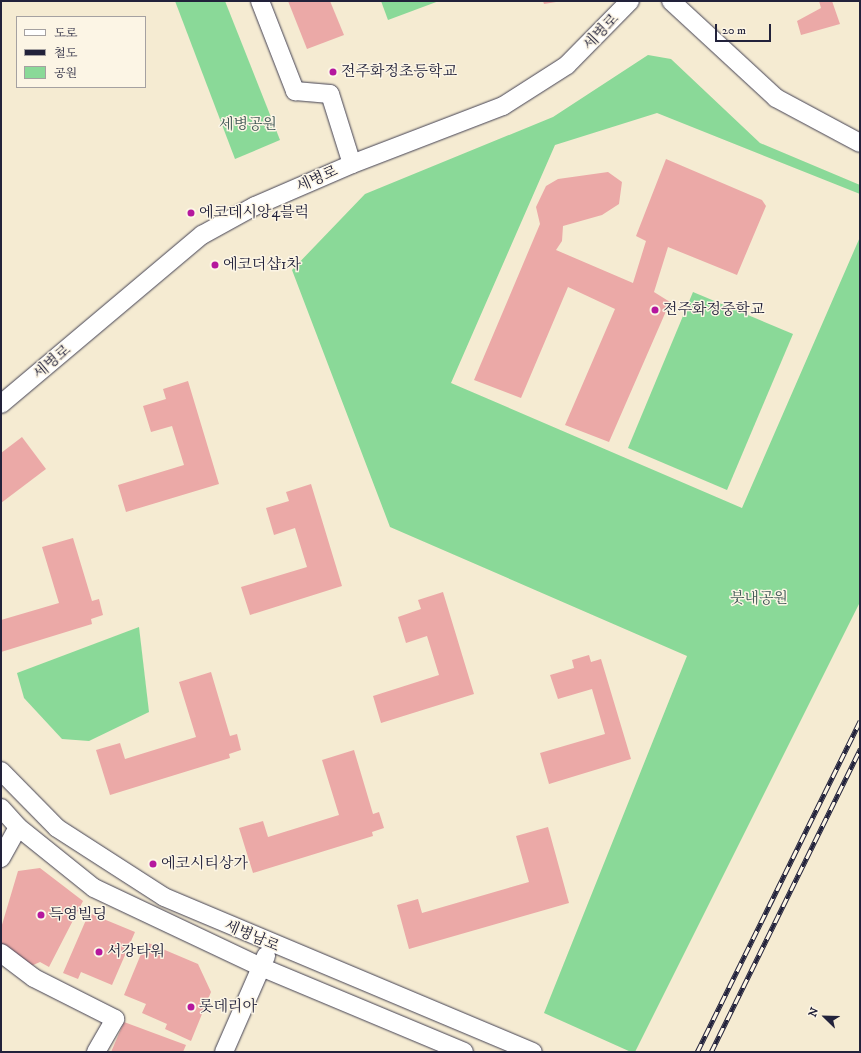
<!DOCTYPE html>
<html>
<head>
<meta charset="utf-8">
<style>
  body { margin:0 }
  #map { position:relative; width:861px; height:1053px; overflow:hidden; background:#f5ebd2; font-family:"IM FELL DW Pica","Noto Serif KR",serif }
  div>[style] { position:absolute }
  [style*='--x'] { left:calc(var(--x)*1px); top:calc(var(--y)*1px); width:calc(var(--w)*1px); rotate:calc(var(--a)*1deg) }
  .green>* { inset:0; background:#8ad998 }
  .building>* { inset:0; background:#eba9a7 }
  .roads { filter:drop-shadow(0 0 1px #424052) drop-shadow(0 0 1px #424052) }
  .minor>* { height:18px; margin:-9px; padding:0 9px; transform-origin:9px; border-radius:9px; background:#fff }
  .rail>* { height:4.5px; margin-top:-2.25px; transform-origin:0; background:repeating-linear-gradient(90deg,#fcf5e5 0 9px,#22223b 0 18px); box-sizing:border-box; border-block:1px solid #22223b }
  .dots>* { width:11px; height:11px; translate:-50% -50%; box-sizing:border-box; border:2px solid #fcf5e5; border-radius:50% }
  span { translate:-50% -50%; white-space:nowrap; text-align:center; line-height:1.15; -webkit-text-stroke:3px #fcf5e5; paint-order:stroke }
  .street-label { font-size:15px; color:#22223b }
  .poi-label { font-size:15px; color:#22223b }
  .left { translate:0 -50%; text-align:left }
  .park-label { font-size:15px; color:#415957 }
  .frame { position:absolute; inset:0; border:2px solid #22223b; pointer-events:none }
  .legend { position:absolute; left:16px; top:16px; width:130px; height:72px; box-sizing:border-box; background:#fcf5e5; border:1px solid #a5a1a1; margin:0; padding:5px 7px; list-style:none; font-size:12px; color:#22223b }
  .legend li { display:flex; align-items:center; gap:8px; height:20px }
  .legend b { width:20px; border:1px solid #a5a1a1 }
  .north { position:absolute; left:805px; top:997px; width:40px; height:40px; -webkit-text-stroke:3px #fcf5e5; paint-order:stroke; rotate:293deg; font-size:11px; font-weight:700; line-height:16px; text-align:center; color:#22223b }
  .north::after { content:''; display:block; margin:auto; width:14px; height:18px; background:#22223b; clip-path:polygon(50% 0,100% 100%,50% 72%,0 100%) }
  .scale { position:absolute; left:715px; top:24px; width:56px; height:18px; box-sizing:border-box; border:2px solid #22223b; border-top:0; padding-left:5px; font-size:12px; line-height:14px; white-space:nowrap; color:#22223b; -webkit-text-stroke:3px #fcf5e5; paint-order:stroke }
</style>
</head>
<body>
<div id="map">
  <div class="green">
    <div style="clip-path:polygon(175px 1px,225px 1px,280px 140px,235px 159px)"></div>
    <div style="clip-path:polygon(381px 1px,439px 1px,388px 20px)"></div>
    <div style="clip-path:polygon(648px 55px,671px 59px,760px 143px,860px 185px,860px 194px,657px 113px,555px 145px,451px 383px,742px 508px,860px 237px,860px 602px,635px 1052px,631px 1052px,544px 1013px,687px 656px,390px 527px,292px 270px,365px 194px,553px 117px)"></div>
    <div style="clip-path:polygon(693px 292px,793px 334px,727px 490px,628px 448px)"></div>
    <div style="clip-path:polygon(139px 627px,149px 712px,89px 741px,62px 739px,24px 698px,17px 673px)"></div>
  </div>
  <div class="building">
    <div style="clip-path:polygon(288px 1px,330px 1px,344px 35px,307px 49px)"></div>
    <div style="clip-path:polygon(543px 1px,556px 1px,556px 2px,544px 4px)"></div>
    <div style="clip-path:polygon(819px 1px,832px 1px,840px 24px,801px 35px,797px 21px,821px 8px)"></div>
    <div style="clip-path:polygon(666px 159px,762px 200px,766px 206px,737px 275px,668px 247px,654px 292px,670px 302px,609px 442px,565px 425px,615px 309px,568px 287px,521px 398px,474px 380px,540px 224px,536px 207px,546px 186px,558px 179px,608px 172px,622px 182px,619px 204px,602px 215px,563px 226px,562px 241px,556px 250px,633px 283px,646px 241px,636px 236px)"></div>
    <div style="clip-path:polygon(188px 381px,219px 484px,126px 512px,118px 485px,184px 465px,172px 426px,151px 432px,143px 406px,166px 399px,163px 389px)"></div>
    <div style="clip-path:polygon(22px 437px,46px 469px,1px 503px,1px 453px)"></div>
    <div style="clip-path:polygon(311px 484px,342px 586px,250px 615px,241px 587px,307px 567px,295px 528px,274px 535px,266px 508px,289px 501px,286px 492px)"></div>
    <div style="clip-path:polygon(73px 538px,92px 601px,99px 599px,103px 615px,91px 619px,92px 624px,1px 652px,1px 620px,59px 603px,42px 547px)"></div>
    <div style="clip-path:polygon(443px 592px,474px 694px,381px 723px,373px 696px,439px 675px,427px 636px,406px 643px,398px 617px,421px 609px,418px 600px)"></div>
    <div style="clip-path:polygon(589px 655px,591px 662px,601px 659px,631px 759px,549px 784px,540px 753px,605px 734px,592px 689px,558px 699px,550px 675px,574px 668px,572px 660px)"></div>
    <div style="clip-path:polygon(211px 672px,230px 736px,237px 734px,241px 750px,229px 754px,230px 758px,110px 795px,96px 750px,120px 743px,125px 759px,196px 737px,179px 682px)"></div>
    <div style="clip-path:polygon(354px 750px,373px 814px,379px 812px,384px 828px,372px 832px,373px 836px,253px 873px,239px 828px,263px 821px,268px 837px,339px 815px,322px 760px)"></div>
    <div style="clip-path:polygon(548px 827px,569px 903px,409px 949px,397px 905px,418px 899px,422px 913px,529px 882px,516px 836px)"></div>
    <div style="clip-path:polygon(40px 868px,83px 901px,49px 967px,40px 962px,31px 966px,1px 943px,1px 928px,18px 871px)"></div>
    <div style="clip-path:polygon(89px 913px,135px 932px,112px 985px,81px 972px,78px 979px,63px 973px)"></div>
    <div style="clip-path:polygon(146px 942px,198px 964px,211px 992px,191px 1041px,165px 1029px,167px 1024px,142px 1013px,146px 1004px,124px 995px)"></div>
    <div style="clip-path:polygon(124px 1022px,186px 1045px,183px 1052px,111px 1052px)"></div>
  </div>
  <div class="roads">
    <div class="minor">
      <div style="--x:260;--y:1;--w:97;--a:68.7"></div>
      <div style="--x:295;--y:91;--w:35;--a:5"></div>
      <div style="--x:330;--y:94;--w:73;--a:72.6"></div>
      <div style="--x:671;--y:1;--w:143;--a:42.7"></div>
      <div style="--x:776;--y:98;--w:95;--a:28.2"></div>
      <div style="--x:1;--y:404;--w:263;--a:-40.1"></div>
      <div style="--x:202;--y:235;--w:60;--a:-28.7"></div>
      <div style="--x:255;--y:206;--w:106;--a:-23.4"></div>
      <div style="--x:352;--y:164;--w:162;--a:-21"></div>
      <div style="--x:503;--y:106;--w:76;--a:-32.6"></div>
      <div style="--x:567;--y:65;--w:90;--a:-45.5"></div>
      <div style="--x:1;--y:771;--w:80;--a:45.5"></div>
      <div style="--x:57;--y:828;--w:127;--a:32.8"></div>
      <div style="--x:164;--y:897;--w:400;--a:22.8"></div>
      <div style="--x:1;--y:808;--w:25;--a:48"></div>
      <div style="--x:18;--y:827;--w:97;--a:38.8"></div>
      <div style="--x:94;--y:888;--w:185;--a:25.3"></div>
      <div style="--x:261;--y:967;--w:220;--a:22.7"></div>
      <div style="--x:1;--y:858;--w:35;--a:-61"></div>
      <div style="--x:1;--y:953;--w:41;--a:37.1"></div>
      <div style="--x:34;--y:978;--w:91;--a:26.8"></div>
      <div style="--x:115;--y:1019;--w:38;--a:120"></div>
      <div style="--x:224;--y:1052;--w:105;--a:-66.4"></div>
    </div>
  </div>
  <div class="rail">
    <div style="--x:697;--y:1052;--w:369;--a:-63.8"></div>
    <div style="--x:711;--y:1052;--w:338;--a:-63.8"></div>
  </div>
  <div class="dots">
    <div style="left:333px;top:72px;background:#b5179e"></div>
    <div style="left:191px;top:213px;background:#b5179e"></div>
    <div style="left:215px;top:265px;background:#b5179e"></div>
    <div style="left:655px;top:310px;background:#b5179e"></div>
    <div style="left:153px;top:864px;background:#b5179e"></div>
    <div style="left:41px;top:915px;background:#b5179e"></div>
    <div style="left:99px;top:952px;background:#b5179e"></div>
    <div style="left:191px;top:1007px;background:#b5179e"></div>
  </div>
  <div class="street-label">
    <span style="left:601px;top:32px;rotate:-46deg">세병로</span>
    <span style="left:317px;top:179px;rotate:-24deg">세병로</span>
    <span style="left:52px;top:362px;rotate:-40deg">세병로</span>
    <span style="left:252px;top:936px;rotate:23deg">세병남로</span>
  </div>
  <div class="poi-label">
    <span class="left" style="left:341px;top:72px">전주화정초등학교</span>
    <span class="left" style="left:199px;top:213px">에코데시앙4블럭</span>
    <span class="left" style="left:223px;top:265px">에코더샵1차</span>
    <span class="left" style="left:663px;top:310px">전주화정중학교</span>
    <span class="left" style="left:161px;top:864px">에코시티상가</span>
    <span class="left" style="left:49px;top:915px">득영빌딩</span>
    <span class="left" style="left:107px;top:952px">서강타워</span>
    <span class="left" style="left:199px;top:1007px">롯데리아</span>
  </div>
  <div class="park-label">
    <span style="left:248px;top:125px">세병공원</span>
    <span style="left:759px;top:599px">붓내공원</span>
  </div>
  <div class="frame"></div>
  <ul class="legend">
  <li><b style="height:5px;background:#fff"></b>도로</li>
  <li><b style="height:5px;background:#22223b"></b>철도</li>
  <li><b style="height:11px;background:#8ad998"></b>공원</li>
  </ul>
  <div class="north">N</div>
  <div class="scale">20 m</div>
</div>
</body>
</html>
